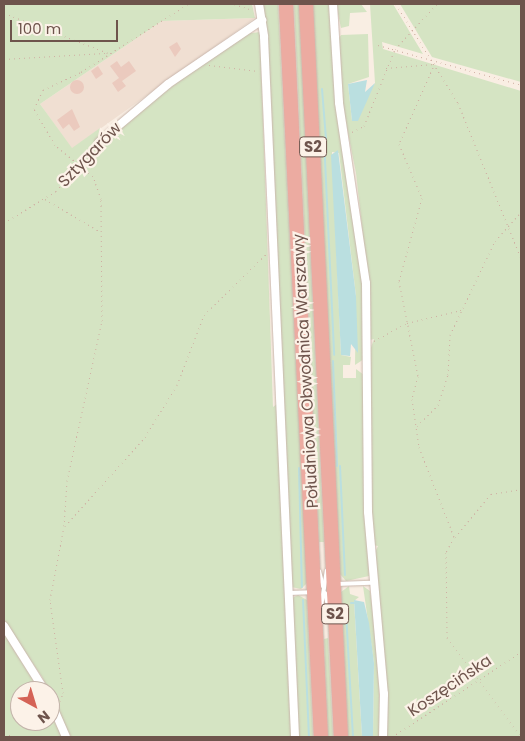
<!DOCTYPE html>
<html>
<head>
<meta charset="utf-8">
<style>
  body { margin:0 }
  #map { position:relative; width:525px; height:741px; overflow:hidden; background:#f9eee3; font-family:Poppins,sans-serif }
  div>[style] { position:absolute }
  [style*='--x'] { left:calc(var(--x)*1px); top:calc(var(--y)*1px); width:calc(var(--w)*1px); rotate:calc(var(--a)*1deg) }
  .residential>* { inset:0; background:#f0dfd2 }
  .green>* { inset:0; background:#d5e4c3 }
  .water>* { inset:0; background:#badfe0 }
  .stream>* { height:2px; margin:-1px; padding:0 1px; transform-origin:1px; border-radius:1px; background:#badfe0 }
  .building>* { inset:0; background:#ebcabe }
  .round { border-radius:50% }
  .path>* { height:1px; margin-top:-0.5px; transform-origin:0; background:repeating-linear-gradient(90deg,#cfaea2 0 1px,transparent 0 5px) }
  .roads { filter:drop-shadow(0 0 1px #c8b5ab) drop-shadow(0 0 1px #c8b5ab) }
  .lane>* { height:4px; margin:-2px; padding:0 2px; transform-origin:2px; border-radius:2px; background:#fff }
  .street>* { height:8px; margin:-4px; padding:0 4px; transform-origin:4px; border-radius:4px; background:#fff }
  .highway>* { height:14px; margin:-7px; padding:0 7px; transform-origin:7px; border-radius:7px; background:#ecaba1 }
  span { translate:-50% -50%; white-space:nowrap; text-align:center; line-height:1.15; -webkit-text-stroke:4.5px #fcf2e8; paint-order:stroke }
  .shield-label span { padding:1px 4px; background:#fcf2e8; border:1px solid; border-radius:4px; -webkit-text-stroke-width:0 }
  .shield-label { font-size:15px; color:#6e544c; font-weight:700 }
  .street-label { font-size:16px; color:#6e544c }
  .frame { position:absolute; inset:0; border:5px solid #6e544c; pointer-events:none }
  .north { position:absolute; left:10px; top:681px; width:50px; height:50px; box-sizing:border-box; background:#fcf2e8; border:1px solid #c3b3aa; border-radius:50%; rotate:141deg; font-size:14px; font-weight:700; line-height:20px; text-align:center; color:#6e544c }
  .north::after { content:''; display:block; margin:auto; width:18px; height:22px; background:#d56356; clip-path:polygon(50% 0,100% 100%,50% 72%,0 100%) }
  .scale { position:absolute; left:10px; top:20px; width:108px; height:22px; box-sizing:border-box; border:2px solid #6e544c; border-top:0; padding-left:6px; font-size:15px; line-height:18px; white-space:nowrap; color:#6e544c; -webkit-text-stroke:4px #fcf2e8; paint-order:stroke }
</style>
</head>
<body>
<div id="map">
  <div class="residential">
    <div style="clip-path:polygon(255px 18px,72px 149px,40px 104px,162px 21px)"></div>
  </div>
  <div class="green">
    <div style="clip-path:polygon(4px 4px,252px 4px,255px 18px,162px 21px,40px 104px,72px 148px,100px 128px,105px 134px,95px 143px,98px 145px,213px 54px,242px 34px,260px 32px,273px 407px,277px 404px,292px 737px,71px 737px,42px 677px,4px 621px)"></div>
    <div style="clip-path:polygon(262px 4px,278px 4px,307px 583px,301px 589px,291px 587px,268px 54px)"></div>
    <div style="clip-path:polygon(294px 4px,299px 4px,319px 440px,324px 542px,319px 542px)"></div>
    <div style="clip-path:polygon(313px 4px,329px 4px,338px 120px,364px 293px,364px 359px,355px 365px,356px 296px,339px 153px,332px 152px,341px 355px,351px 357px,350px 365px,343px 365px,343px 378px,356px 378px,356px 369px,364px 375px,369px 576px,346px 581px,340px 574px)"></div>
    <div style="clip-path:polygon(336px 4px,361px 4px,367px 12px,350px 13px,349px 26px,341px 28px)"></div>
    <div style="clip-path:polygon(370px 4px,393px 4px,423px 54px,382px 42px,383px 49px,521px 91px,521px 737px,386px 737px,374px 554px,378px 546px,373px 545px,370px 492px,370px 350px,374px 339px,370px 340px,369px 290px,356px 173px,342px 103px,338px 40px,341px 35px,368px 34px,369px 77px,348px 84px,352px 121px,375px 83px)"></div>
    <div style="clip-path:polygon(400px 4px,521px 4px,521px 82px,432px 57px)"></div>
    <div style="clip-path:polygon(349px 586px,350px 594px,359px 597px,354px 601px,362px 737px,348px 737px,341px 592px)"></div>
    <div style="clip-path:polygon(363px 586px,370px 591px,378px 648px,380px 737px,373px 737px,374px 663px)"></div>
    <div style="clip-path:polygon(298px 595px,307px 600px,313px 737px,297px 737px,292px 598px)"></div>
    <div style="clip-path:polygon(4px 634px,40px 691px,20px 691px,20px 721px,50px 721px,50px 712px,62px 737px,4px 737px)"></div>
    <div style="clip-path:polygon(328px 638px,333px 737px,328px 737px,324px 639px)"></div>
  </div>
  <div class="water">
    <div style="clip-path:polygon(367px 80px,365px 92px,375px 83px,358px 121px,352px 121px,348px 84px)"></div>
    <div style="clip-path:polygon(338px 150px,356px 296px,358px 353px,351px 344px,350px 356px,341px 355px,331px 155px)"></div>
    <div style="clip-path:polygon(354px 600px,364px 602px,369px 623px,374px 663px,373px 737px,362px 737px)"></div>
  </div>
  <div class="stream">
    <div style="--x:322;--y:89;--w:50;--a:85.4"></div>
    <div style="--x:324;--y:139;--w:216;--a:87.3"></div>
    <div style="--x:333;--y:361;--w:105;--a:87.8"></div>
    <div style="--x:340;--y:466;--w:109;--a:87.4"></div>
    <div style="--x:299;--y:468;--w:119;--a:88.6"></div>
    <div style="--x:303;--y:600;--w:137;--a:87.5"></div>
    <div style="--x:351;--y:603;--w:3;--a:0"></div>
    <div style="--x:346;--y:612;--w:125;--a:86.8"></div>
  </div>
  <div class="building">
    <div style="clip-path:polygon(177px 42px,181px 49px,175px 57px,169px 47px)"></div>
    <div style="clip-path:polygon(117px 61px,121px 67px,129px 61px,136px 71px,122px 81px,126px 86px,118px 92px,112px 83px,119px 78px,110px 66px)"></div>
    <div style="clip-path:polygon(98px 66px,103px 74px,96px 79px,91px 71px)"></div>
    <div class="round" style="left:70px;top:80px;width:14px;height:14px"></div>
    <div style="clip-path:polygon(72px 109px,80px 127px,74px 131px,69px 124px,63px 129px,57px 120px)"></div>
  </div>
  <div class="path">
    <div style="--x:234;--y:4;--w:19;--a:18"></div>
    <div style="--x:396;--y:4;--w:117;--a:57.9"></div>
    <div style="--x:458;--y:103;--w:167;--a:67.9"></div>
    <div style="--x:4;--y:13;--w:111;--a:21"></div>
    <div style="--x:378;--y:45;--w:148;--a:15.6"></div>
    <div style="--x:4;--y:59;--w:101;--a:-3.4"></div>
    <div style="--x:435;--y:63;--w:89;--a:114"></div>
    <div style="--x:399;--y:144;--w:59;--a:66.9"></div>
    <div style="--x:422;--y:198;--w:86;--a:105.5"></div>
    <div style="--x:399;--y:281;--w:97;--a:78.7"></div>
    <div style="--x:418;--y:376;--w:24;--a:105"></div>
    <div style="--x:412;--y:399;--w:49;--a:81.7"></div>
    <div style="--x:419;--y:447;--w:97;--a:68.7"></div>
    <div style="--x:454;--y:537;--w:17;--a:118"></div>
    <div style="--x:446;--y:552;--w:86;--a:89.3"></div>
    <div style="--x:447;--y:638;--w:124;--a:53.2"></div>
    <div style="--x:209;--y:65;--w:48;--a:7.1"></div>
    <div style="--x:386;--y:68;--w:48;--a:-4.8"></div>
    <div style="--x:352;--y:132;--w:13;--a:-27"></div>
    <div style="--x:364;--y:126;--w:83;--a:-68.1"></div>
    <div style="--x:395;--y:49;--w:62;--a:-47"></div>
    <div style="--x:45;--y:199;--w:63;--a:30.7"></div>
    <div style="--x:4;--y:223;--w:61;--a:-31.6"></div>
    <div style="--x:56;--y:191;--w:57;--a:-49.3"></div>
    <div style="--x:374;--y:341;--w:38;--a:-29"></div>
    <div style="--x:407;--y:323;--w:56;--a:-13.5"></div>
    <div style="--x:417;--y:426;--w:30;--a:-45"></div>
    <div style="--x:438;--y:405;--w:32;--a:-72"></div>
    <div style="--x:448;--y:375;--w:40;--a:-87.1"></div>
    <div style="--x:450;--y:335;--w:104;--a:-64.4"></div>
    <div style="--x:495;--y:241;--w:39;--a:-48"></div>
    <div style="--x:65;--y:526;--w:120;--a:-48"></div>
    <div style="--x:145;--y:437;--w:61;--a:-58.4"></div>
    <div style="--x:177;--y:385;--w:75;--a:-68.9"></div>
    <div style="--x:204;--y:315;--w:87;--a:-44.5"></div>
    <div style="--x:455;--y:537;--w:56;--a:-50.1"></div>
    <div style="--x:491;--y:494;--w:30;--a:-9"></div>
    <div style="--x:60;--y:701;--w:9;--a:-69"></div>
    <div style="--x:63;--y:693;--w:94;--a:-98"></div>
    <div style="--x:50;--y:600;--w:75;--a:-79.3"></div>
    <div style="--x:64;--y:526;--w:45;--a:-86.2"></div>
    <div style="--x:67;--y:481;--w:164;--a:-77.7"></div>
    <div style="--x:102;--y:321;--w:122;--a:-90.5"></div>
    <div style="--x:101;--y:199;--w:24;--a:-109"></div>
    <div style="--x:93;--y:176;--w:49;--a:-140.8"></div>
    <div style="--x:55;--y:145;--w:42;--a:-120.3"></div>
    <div style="--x:34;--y:109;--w:21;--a:-65"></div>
    <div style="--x:43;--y:90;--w:42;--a:-25.3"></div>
    <div style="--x:81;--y:72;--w:127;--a:-32.4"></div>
    <div style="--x:4;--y:734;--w:16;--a:11"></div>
    <div style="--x:392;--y:737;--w:154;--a:-33.4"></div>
  </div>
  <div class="roads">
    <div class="lane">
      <div style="--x:319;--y:571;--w:16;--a:75"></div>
      <div style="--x:336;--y:584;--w:35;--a:-2"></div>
      <div style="--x:288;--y:593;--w:23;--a:-2"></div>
      <div style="--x:325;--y:593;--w:18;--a:77"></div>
      <div style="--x:321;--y:607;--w:37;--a:-81"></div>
    </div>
    <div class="street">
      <div style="--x:259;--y:4;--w:33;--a:81"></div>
      <div style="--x:264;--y:37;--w:701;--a:87.46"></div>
      <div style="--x:333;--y:4;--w:99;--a:86.5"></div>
      <div style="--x:339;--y:103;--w:182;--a:81.5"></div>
      <div style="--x:366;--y:283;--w:229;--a:89.5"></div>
      <div style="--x:368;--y:512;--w:183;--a:85"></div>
      <div style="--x:384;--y:694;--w:43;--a:91.3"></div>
      <div style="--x:99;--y:142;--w:90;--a:-40"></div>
      <div style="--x:168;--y:84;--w:114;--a:-34.2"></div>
      <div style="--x:4;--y:626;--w:77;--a:57.8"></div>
      <div style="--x:50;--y:700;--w:40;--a:66.6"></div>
    </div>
    <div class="highway">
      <div style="--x:286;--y:4;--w:734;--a:87.27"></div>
      <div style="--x:306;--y:4;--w:734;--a:87.27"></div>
    </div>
  </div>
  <div class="shield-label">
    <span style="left:313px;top:147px">S2</span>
    <span style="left:335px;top:614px">S2</span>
  </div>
  <div class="street-label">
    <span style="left:90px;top:155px;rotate:-46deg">Sztygarów</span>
    <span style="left:306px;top:371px;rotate:-93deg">Południowa Obwodnica Warszawy</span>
    <span style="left:450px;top:686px;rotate:-34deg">Koszęcińska</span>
  </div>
  <div class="frame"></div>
  <div class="north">N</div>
  <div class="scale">100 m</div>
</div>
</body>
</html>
